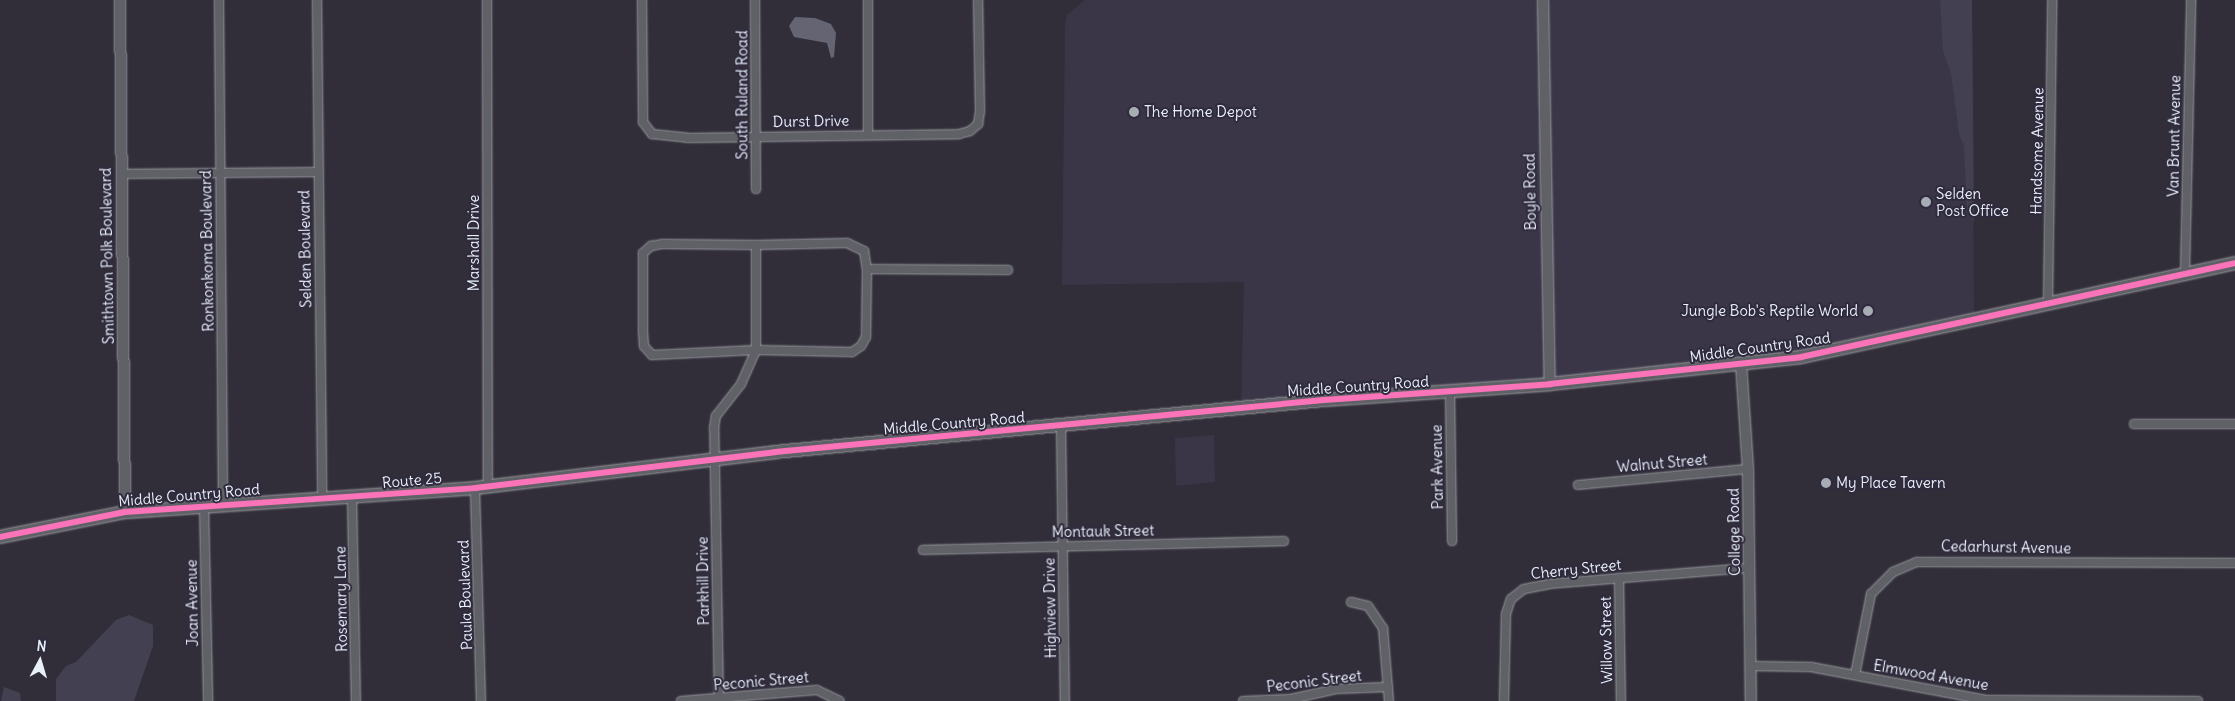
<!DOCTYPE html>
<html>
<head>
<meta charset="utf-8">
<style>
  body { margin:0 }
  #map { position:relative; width:2235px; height:701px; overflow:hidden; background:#312e39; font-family:Delius,sans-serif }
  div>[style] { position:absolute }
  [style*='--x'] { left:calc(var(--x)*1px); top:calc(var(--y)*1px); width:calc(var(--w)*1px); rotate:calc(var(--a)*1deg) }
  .built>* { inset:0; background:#3a3647 }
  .green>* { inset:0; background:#434151 }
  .water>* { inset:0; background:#646472 }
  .roads { filter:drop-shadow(0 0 1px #98999f) drop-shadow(0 0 1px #98999f) }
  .minor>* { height:8px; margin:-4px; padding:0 4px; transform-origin:4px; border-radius:4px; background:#606067 }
  .tertiary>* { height:10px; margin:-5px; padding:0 5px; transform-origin:5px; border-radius:5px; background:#606067 }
  .primary>* { height:12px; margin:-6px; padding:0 6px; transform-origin:6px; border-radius:6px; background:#606067 }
  .cycleway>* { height:6px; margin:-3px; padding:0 3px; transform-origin:3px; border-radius:3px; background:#fb73b8 }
  .dots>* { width:14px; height:14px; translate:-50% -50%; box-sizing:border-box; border:2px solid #2f2a3d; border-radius:50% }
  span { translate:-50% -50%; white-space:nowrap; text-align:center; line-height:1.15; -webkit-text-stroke:4px #2f2a3d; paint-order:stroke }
  .street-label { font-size:15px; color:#e8f1f8 }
  .poi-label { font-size:15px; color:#e8f1f8 }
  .left { translate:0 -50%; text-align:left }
  .right { translate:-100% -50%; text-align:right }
  .north { position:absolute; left:15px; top:636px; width:50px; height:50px; -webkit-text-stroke:4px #2f2a3d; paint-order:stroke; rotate:6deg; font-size:14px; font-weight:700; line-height:20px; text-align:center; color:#e8f1f8 }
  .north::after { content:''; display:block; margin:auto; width:18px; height:22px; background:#e8f1f8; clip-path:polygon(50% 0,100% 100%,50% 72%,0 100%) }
</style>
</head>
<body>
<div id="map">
  <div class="built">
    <div style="clip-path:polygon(1085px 0,1972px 0,1974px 320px,1801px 357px,1241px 408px,1244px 282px,1062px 285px,1065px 26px,1067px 15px)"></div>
    <div style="clip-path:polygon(1214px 435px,1215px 482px,1176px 486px,1175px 438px)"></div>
  </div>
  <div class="green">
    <div style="clip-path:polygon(1940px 0,1972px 0,1974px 221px,1967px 210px,1964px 145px,1959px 134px,1951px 73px,1943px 51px)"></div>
    <div style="clip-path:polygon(129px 615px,153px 625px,153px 646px,134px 701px,56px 701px,56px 679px,66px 666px,76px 662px,116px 620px)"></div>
    <div style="clip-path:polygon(4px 687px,20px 693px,21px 701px,1px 701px)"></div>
  </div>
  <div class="water">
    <div style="clip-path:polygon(795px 17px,815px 18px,831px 24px,836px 33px,834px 57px,831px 58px,827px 43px,794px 37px,789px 26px)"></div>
  </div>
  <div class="roads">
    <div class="minor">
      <div style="--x:219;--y:0;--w:502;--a:89.54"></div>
      <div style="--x:317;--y:0;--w:498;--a:89.4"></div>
      <div style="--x:487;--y:0;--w:486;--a:89.9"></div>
      <div style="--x:642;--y:0;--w:122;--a:89.5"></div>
      <div style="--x:643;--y:122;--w:15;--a:53"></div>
      <div style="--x:652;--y:134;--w:36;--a:6"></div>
      <div style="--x:688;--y:138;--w:271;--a:-0.8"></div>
      <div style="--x:959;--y:134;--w:11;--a:-15"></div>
      <div style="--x:970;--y:131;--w:11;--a:-41"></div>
      <div style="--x:978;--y:124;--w:13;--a:-81"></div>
      <div style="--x:980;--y:111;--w:111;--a:-91"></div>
      <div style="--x:755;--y:0;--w:189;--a:89.7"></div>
      <div style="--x:868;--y:0;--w:134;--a:90"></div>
      <div style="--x:121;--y:174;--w:196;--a:-0.6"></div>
      <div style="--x:867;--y:269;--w:141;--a:0.4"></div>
      <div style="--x:2185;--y:272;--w:272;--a:-88.7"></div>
      <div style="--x:2048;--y:303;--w:303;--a:-89.2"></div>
      <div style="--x:1450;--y:392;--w:149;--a:89.2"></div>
      <div style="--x:2134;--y:424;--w:101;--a:0"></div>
      <div style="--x:1061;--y:425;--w:276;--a:89.2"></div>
      <div style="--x:1578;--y:485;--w:171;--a:-5.4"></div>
      <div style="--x:475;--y:488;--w:213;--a:88.4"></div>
      <div style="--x:352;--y:497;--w:204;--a:88.9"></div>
      <div style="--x:204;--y:504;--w:197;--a:88.8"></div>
      <div style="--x:923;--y:550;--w:361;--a:-1.4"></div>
      <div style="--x:1619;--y:578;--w:123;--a:89.1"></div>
      <div style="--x:1351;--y:602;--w:17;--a:13"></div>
      <div style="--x:1368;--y:606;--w:27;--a:56"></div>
      <div style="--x:1383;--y:628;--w:73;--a:85.3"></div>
      <div style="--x:1750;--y:666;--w:61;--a:0.9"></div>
      <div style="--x:1811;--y:667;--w:178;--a:10.7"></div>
      <div style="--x:1986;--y:700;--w:212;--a:0.3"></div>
      <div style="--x:1855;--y:675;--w:83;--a:-78.8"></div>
      <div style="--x:1871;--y:594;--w:31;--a:-45"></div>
      <div style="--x:1893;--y:572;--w:26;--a:-23"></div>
      <div style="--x:1917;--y:562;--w:318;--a:0.2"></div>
      <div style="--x:681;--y:701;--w:136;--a:-4.6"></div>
      <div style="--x:817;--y:690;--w:25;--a:26"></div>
      <div style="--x:719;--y:701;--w:273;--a:-91"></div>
      <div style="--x:714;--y:428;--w:12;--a:-81"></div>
      <div style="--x:716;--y:416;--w:41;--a:-52"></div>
      <div style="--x:741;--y:384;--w:37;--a:-66"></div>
      <div style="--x:756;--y:350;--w:105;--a:-90"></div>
      <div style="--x:756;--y:245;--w:91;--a:-1.3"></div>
      <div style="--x:847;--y:243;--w:19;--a:25"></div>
      <div style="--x:864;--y:251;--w:18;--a:81"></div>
      <div style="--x:867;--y:269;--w:68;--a:90.8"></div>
      <div style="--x:866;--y:337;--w:10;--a:119"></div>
      <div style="--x:861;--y:346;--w:11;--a:146"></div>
      <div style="--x:852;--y:352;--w:96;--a:-178.8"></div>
      <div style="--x:756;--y:350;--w:104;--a:177.2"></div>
      <div style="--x:652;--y:355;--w:12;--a:-132"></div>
      <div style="--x:644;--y:346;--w:15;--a:-94"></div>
      <div style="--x:643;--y:331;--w:78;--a:-90"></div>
      <div style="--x:643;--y:253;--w:11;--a:-41"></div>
      <div style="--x:651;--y:246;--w:11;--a:-10"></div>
      <div style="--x:662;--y:244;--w:94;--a:0.6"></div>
      <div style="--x:1243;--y:701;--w:48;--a:-2.4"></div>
      <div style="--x:1291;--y:699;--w:46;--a:-12.5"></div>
      <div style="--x:1336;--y:689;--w:52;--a:-2.2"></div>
      <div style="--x:1504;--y:701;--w:87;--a:-88.7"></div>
      <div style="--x:1506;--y:614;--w:16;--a:-72"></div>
      <div style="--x:1511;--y:599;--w:16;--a:-38"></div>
      <div style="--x:1524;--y:589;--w:25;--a:-11"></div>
      <div style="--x:1549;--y:584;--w:201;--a:-4.6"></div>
    </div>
    <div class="tertiary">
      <div style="--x:120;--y:0;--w:512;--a:89.44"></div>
      <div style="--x:1543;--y:0;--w:384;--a:89"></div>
      <div style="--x:1741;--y:363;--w:106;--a:86.2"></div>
      <div style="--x:1748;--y:469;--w:232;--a:89.3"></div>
    </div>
    <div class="primary">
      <div style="--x:0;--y:537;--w:127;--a:-11.3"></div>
      <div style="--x:125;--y:512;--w:351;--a:-3.9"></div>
      <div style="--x:475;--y:488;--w:302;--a:-6.8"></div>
      <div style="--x:775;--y:452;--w:551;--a:-5.41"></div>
      <div style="--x:1324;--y:400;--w:227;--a:-4"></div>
      <div style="--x:1550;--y:384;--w:252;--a:-6.1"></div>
      <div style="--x:1801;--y:357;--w:444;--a:-12.2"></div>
    </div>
  </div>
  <div class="cycleway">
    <div style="--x:0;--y:537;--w:127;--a:-11.3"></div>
    <div style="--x:125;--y:512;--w:351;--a:-3.9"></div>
    <div style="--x:475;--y:488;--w:302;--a:-6.8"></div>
    <div style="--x:775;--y:452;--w:551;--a:-5.41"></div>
    <div style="--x:1324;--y:400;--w:227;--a:-4"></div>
    <div style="--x:1550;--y:384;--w:252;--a:-6.1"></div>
    <div style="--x:1801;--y:357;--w:444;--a:-12.2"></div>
  </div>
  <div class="dots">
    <div style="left:1134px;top:112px;background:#a8adb5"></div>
    <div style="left:1926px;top:202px;background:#a8adb5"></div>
    <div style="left:1868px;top:311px;background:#a8adb5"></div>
    <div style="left:1826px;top:483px;background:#a8adb5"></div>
  </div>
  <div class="street-label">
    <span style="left:742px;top:95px;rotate:-90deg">South Ruland Road</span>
    <span style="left:811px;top:121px;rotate:-1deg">Durst Drive</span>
    <span style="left:2174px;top:136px;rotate:-89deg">Van Brunt Avenue</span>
    <span style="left:2037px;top:151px;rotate:-89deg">Handsome Avenue</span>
    <span style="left:1530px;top:192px;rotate:-91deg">Boyle Road</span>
    <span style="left:474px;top:243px;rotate:-90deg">Marshall Drive</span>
    <span style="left:305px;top:249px;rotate:-91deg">Selden Boulevard</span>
    <span style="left:207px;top:251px;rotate:-91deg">Ronkonkoma Boulevard</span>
    <span style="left:107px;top:256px;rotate:-91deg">Smithtown Polk Boulevard</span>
    <span style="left:1760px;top:347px;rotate:-8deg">Middle Country Road</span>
    <span style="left:1358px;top:386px;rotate:-4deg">Middle Country Road</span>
    <span style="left:954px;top:423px;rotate:-5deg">Middle Country Road</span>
    <span style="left:1662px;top:463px;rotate:-5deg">Walnut Street</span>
    <span style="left:1437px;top:467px;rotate:-91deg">Park Avenue</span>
    <span style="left:412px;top:480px;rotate:-5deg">Route 25</span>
    <span style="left:189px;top:495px;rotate:-5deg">Middle Country Road</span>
    <span style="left:1103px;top:531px;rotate:-1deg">Montauk Street</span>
    <span style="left:1734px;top:532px;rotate:-91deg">College Road</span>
    <span style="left:2006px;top:547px;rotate:1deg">Cedarhurst Avenue</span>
    <span style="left:1576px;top:569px;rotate:-6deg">Cherry Street</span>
    <span style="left:703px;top:581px;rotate:-91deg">Parkhill Drive</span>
    <span style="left:465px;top:595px;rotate:-92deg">Paula Boulevard</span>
    <span style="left:341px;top:599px;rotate:-91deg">Rosemary Lane</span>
    <span style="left:192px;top:603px;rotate:-91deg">Joan Avenue</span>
    <span style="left:1050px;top:608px;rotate:-91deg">Highview Drive</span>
    <span style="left:1606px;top:640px;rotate:-91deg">Willow Street</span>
    <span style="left:1931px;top:675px;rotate:10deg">Elmwood Avenue</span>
    <span style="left:761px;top:681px;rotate:-5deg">Peconic Street</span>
    <span style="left:1314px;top:681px;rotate:-7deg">Peconic Street</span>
  </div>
  <div class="poi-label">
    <span class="left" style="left:1144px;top:112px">The Home Depot</span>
    <span class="left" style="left:1936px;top:202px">Selden<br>Post Office</span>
    <span class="right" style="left:1858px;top:311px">Jungle Bob's Reptile World</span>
    <span class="left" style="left:1836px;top:483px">My Place Tavern</span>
  </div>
  <div class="north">N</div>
</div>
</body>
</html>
